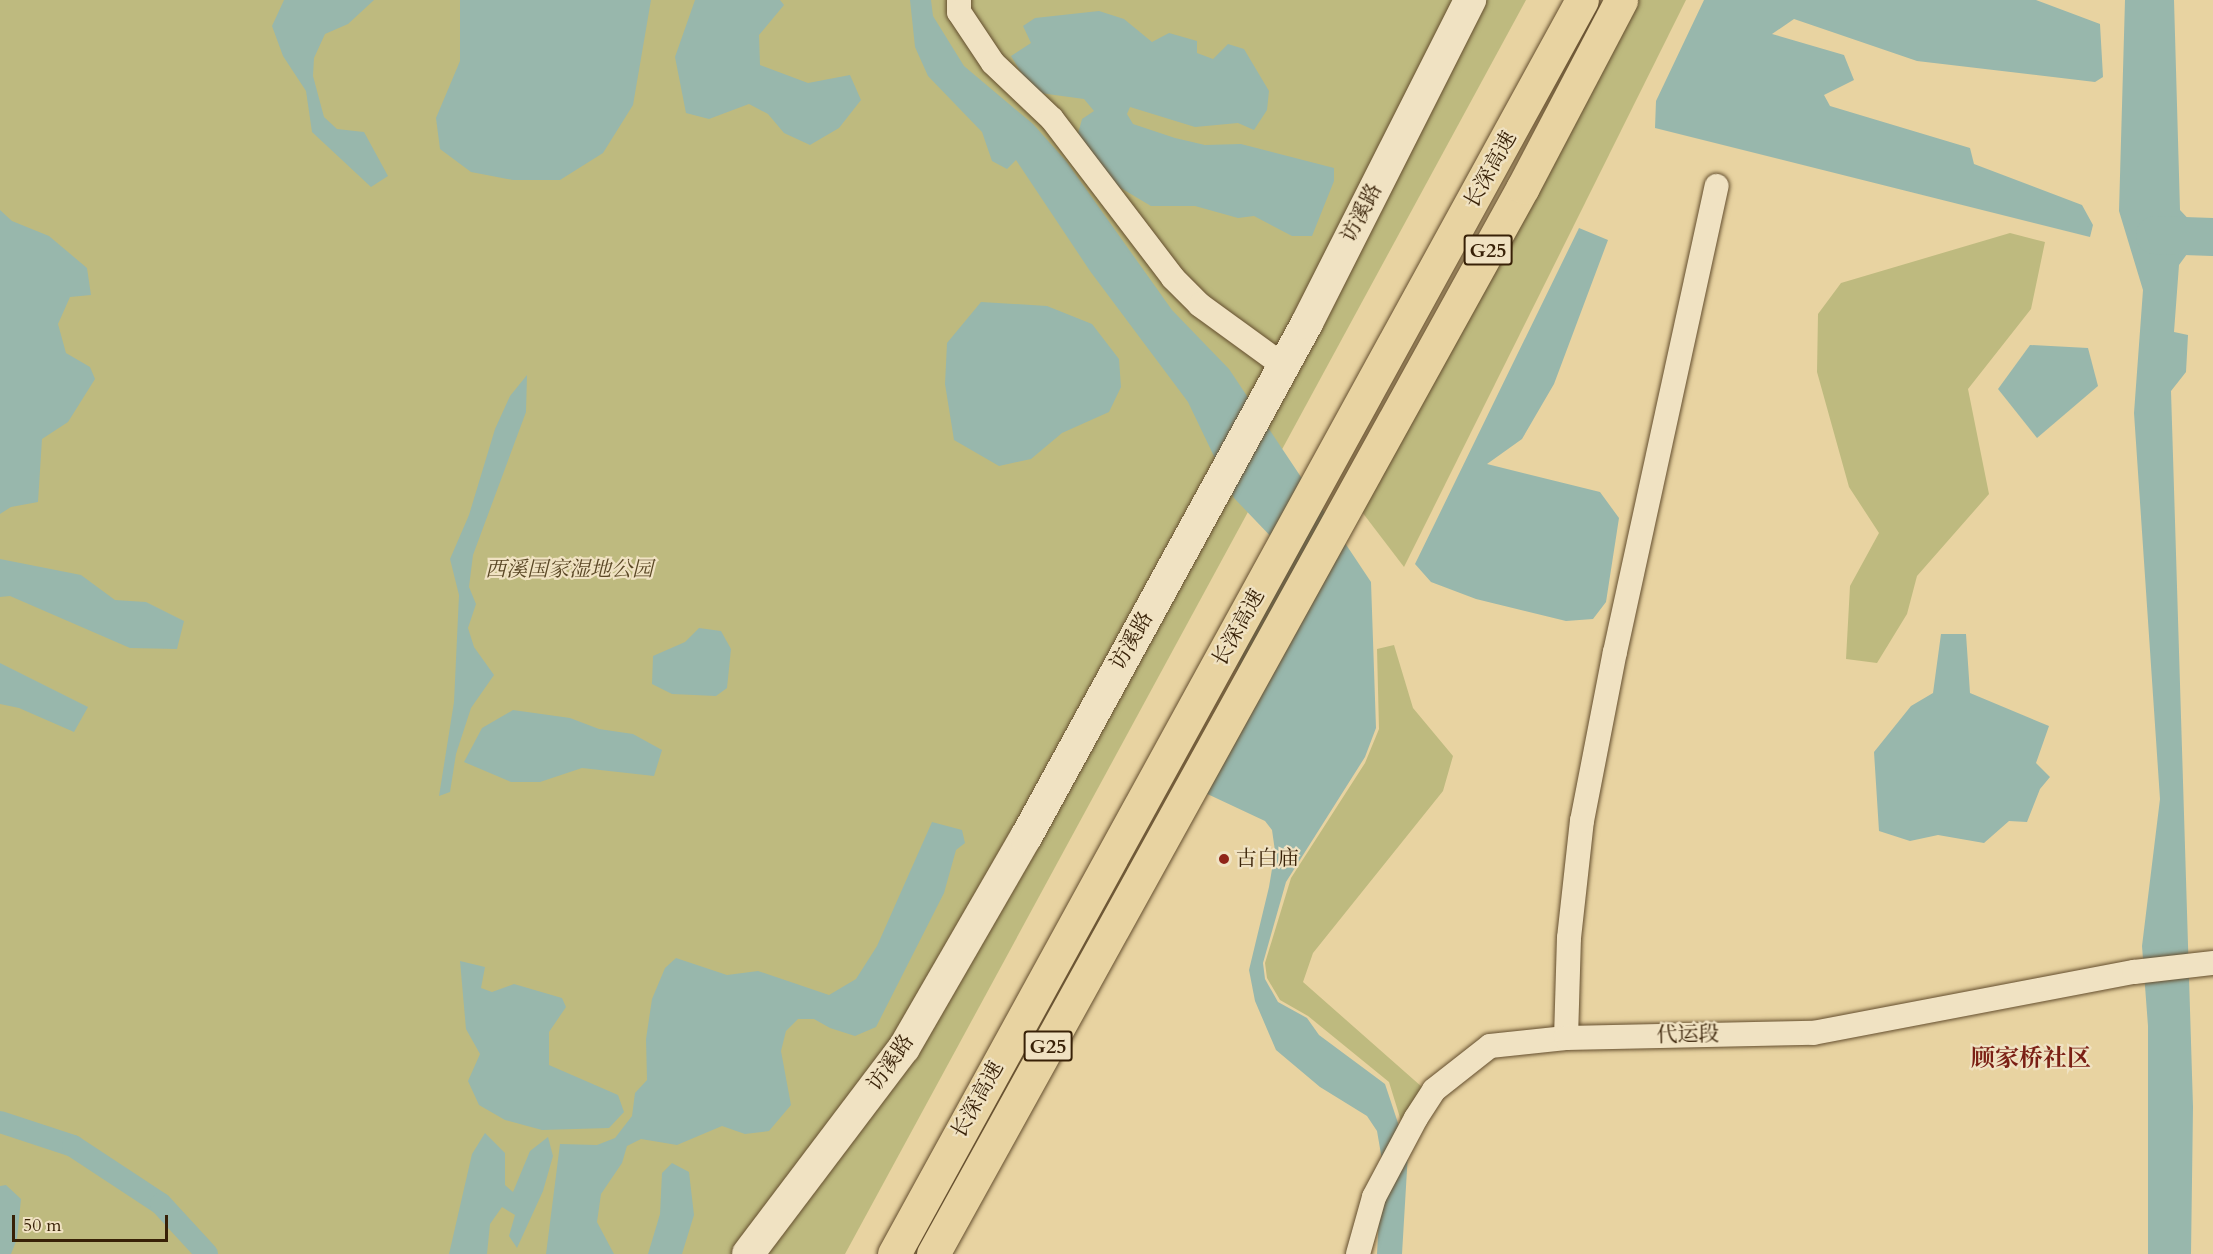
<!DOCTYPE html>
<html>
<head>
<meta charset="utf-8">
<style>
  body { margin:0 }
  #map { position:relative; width:2213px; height:1254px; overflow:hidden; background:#e8d3a1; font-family:Cardo,"Noto Serif SC",serif }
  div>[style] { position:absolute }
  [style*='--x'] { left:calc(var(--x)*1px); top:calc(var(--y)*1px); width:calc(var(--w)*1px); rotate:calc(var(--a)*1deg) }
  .green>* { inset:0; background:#beba7f }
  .water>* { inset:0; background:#98b7ac }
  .canal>* { height:22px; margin:-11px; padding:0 11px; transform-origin:11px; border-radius:11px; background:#98b7ac }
  .river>* { height:38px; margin:-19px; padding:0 19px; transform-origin:19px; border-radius:19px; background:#98b7ac }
  .roads { filter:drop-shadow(0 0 2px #644e2e) drop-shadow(0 0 2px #644e2e) }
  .minor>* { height:24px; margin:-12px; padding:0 12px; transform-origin:12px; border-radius:12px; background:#f0e2c2 }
  .tertiary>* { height:32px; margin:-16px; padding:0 16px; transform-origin:16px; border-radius:16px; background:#f0e2c2 }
  .motorway>* { height:33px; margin:-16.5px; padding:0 16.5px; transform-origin:16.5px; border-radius:16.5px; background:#e8d3a1 }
  .dots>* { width:16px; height:16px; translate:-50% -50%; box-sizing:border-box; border:3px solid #f0e2c2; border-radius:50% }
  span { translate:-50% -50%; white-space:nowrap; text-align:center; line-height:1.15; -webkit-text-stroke:4.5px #f0e2c2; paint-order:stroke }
  .shield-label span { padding:2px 4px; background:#f0e2c2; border:2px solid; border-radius:4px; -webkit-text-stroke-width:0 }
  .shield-label { font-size:20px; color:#382107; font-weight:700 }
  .street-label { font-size:21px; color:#382107 }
  .park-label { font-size:21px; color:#5a4725; font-style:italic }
  .poi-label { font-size:21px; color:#382107 }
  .left { translate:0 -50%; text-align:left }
  .quarter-label { font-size:24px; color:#7a1f14; font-weight:700 }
  .scale { position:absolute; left:12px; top:1215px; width:156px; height:27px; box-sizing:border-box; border:3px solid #382107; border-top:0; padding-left:8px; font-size:18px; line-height:21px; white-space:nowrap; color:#382107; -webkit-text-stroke:4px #f0e2c2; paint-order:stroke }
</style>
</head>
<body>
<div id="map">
  <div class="green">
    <div style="clip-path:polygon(0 0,1526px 0,845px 1254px,0 1254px)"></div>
    <div style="clip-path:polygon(1625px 0,1686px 0,1404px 567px,1362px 512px)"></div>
    <div style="clip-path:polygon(2010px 233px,2045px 242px,2031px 309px,1968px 389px,1989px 494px,1917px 576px,1907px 614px,1877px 663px,1846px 659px,1850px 586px,1879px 533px,1849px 487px,1817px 372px,1818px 314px,1841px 283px)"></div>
    <div style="clip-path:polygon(1394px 645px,1413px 708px,1453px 756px,1443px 791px,1313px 953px,1303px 982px,1422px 1087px,1402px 1124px,1389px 1082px,1308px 1016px,1280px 1000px,1267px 978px,1265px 963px,1291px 878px,1365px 763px,1379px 729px,1377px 649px)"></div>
  </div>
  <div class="water">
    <div style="clip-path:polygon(284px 0,374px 0,348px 24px,325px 34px,314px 58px,313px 76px,324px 117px,337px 129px,364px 132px,388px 176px,371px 187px,312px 132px,306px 91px,283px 56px,272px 26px)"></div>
    <div style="clip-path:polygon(460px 0,651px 0,633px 105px,603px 153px,560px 180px,513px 180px,471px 172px,440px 149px,436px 118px,460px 61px)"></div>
    <div style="clip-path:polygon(695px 0,780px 0,784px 5px,759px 35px,760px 65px,808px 83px,850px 75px,861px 100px,839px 128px,810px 145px,784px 133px,768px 114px,749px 104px,709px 119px,686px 113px,675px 57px)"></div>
    <div style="clip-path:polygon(910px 0,931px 0,933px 16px,964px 66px,1033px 124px,1066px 161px,1172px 310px,1229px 369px,1371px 582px,1376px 728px,1365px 757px,1286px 882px,1263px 963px,1265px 979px,1278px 1002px,1307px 1018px,1319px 1035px,1385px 1084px,1408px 1153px,1402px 1254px,1377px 1254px,1382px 1160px,1377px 1131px,1367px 1116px,1320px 1087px,1276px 1050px,1255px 1001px,1249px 970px,1269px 887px,1275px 851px,1272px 830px,1265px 821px,1201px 791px,1275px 541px,1234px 498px,1188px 402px,1090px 271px,1016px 160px,1007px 169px,992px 161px,982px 132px,928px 76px,915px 47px)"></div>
    <div style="clip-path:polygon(1704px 0,2036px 0,2100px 24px,2103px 77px,2095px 82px,1917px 61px,1794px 19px,1772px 34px,1844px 55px,1854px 80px,1824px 95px,1830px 106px,1970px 148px,1974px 164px,2082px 205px,2093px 225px,2090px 237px,1655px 128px,1656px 101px)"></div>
    <div style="clip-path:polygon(2125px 0,2174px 0,2180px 210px,2196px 227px,2206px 228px,2205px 255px,2187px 254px,2179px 265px,2174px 332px,2188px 335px,2186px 372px,2171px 391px,2193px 1107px,2191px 1254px,2148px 1254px,2148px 1026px,2142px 946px,2160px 799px,2134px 413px,2143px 290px,2119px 211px)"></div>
    <div style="clip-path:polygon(1099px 11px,1124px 19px,1152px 42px,1169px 33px,1197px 41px,1197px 53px,1213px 59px,1228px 44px,1244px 49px,1269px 91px,1267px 110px,1254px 130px,1238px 123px,1195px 127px,1130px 107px,1127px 114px,1133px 124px,1175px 138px,1205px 145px,1241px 144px,1334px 168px,1334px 181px,1312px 236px,1292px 236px,1254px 216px,1238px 218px,1195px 206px,1151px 206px,1119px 187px,1089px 152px,1078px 134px,1082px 119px,1094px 111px,1084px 99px,1040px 93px,1028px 84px,1011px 56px,1031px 43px,1023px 26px,1035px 18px)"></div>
    <div style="clip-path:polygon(0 210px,12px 221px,49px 236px,87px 268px,91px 295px,70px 297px,58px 324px,66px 353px,90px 367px,95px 379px,68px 422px,42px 439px,38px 502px,11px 507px,0 514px)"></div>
    <div style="clip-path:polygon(1579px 228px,1608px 240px,1554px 384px,1522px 439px,1487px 464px,1600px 492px,1619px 518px,1606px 602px,1593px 619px,1566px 621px,1476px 599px,1431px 582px,1415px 564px)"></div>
    <div style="clip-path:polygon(981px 302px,1047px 306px,1092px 324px,1119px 359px,1121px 387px,1109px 412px,1062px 433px,1031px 459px,999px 466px,954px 440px,945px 384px,947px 343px)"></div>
    <div style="clip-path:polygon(2030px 345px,2088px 348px,2098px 386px,2037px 438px,1998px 389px)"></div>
    <div style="clip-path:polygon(527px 375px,526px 412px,473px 555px,469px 587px,476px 604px,468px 628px,474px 647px,494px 675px,471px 708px,456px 754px,450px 792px,439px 796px,454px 702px,459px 595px,450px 559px,469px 515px,495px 429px,510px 396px)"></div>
    <div style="clip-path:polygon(0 559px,81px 575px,115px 600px,146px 602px,184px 621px,177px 649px,130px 648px,10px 596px,0 597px)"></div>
    <div style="clip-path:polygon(699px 628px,721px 631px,731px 649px,727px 688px,716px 696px,672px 694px,652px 684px,653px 656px,685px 642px)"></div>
    <div style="clip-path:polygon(1941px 634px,1966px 634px,1970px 693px,2049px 726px,2036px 763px,2050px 777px,2040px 789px,2027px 822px,2009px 821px,1984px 843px,1938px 835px,1910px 841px,1879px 831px,1874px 752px,1911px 706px,1933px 693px)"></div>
    <div style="clip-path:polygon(0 663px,88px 707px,74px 732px,19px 708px,0 704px)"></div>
    <div style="clip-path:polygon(513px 710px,570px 718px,599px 729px,633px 734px,662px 750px,654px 776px,582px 768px,540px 782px,511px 782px,464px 762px,482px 728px)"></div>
    <div style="clip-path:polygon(932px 822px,962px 830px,965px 843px,956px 850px,944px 893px,876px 1027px,855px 1036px,830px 1028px,814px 1019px,798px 1019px,786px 1031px,781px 1051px,791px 1105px,769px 1131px,745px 1134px,722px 1126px,677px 1145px,641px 1139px,627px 1146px,622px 1163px,601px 1194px,597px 1222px,614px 1254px,546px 1254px,560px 1144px,597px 1145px,615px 1138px,632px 1116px,635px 1093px,647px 1080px,646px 1039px,652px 999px,665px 968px,676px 958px,727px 975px,758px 971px,829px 995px,856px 979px,877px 946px)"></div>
    <div style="clip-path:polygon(460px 961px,485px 967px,481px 988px,492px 992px,514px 984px,562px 998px,566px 1007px,549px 1032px,549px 1065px,618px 1095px,624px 1112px,609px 1128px,542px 1130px,505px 1120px,479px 1105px,468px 1081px,480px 1054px,466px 1029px)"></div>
    <div style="clip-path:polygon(485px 1133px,505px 1153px,505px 1185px,513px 1192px,530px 1151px,548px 1137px,553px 1156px,543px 1191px,517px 1248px,509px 1236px,515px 1215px,502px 1207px,490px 1224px,487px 1254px,449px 1254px,472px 1154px)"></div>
    <div style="clip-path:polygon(672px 1163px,689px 1172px,694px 1215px,682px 1254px,648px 1254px,660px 1214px,662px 1173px)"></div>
    <div style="clip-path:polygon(6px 1185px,21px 1199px,17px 1239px,11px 1254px,0 1254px,0 1186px)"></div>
  </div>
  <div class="canal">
    <div style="--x:0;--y:1122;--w:77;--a:18.2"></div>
    <div style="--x:73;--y:1146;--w:105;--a:33.4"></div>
    <div style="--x:161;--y:1204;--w:68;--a:47.4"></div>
  </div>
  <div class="river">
    <div style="--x:2155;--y:235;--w:58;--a:2"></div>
  </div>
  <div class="roads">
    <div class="minor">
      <div style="--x:959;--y:0;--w:12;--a:90"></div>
      <div style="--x:959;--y:12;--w:61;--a:56.3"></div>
      <div style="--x:993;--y:63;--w:81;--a:43.5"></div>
      <div style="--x:1052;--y:119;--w:200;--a:52.7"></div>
      <div style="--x:1173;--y:278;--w:38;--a:45"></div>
      <div style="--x:1200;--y:305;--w:104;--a:36"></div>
      <div style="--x:1566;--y:1038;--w:100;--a:-88.3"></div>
      <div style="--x:1569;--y:938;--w:118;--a:-83.7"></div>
      <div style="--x:1582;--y:821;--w:172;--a:-79"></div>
      <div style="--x:1615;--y:652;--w:477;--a:-77.7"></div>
      <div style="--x:1358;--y:1254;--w:59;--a:-74.3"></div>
      <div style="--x:1374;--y:1197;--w:89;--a:-62"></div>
      <div style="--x:1416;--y:1118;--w:33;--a:-57"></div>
      <div style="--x:1434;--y:1090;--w:71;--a:-38.2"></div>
      <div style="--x:1490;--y:1046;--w:76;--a:-6"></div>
      <div style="--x:1566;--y:1038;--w:247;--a:-1.2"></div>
      <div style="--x:1813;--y:1033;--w:327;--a:-10.8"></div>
      <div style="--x:2134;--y:972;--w:80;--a:-6.5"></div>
    </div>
    <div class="tertiary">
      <div style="--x:748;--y:1254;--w:258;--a:-52.9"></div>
      <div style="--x:904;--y:1048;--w:244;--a:-60"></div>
      <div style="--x:1026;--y:837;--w:586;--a:-61.33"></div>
      <div style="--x:1307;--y:323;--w:362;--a:-63.2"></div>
    </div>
    <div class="motorway">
      <div style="--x:894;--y:1254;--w:1430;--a:-61.25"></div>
      <div style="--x:933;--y:1254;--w:1219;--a:-61.06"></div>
      <div style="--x:1523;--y:187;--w:211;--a:-62.3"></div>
    </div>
  </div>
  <div class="dots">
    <div style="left:1224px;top:859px;background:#8f2418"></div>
  </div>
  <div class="shield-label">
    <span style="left:1488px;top:250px">G25</span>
    <span style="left:1048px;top:1046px">G25</span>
  </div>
  <div class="street-label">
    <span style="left:1491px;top:170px;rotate:-61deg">长深高速</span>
    <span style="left:1362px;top:213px;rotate:-63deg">访溪路</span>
    <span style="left:1239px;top:628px;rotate:-61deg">长深高速</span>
    <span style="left:1132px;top:641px;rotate:-60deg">访溪路</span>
    <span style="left:1688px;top:1035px;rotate:-1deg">代运段</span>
    <span style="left:891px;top:1063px;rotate:-55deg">访溪路</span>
    <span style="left:978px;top:1100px;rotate:-61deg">长深高速</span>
  </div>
  <div class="park-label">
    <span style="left:569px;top:570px">西溪国家湿地公园</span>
  </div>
  <div class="poi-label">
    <span class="left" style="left:1236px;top:859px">古白庙</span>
  </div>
  <div class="quarter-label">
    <span style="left:2031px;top:1059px">顾家桥社区</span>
  </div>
  <div class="scale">50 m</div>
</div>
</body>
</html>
